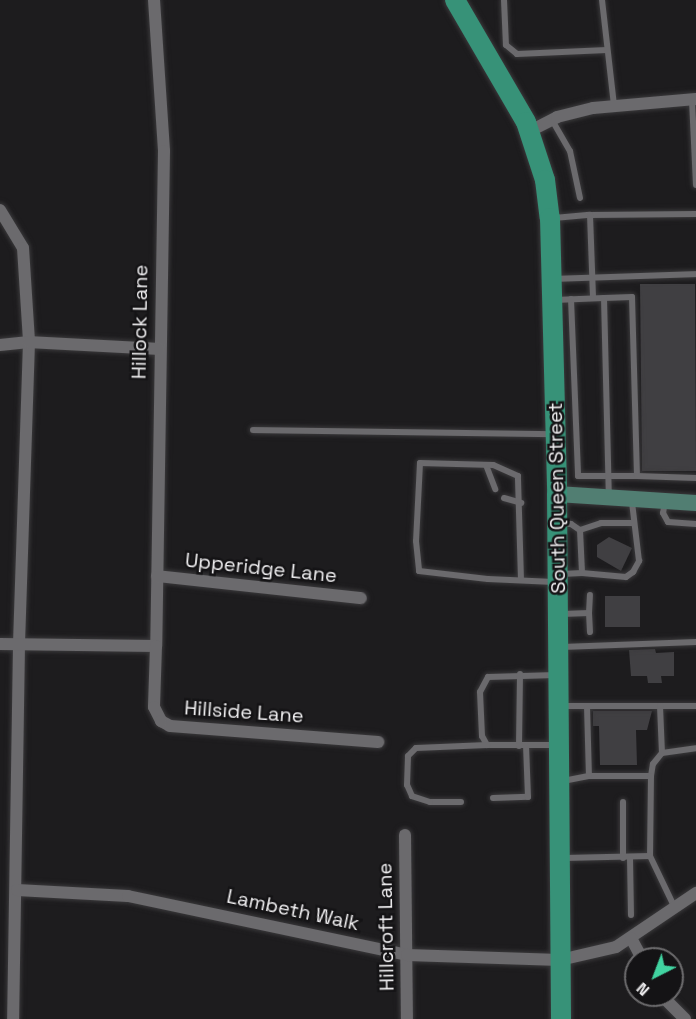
<!DOCTYPE html>
<html>
<head>
<meta charset="utf-8">
<style>
  body { margin:0 }
  #map { position:relative; width:696px; height:1019px; overflow:hidden; background:#1d1c1e; font-family:"Space Grotesk",sans-serif }
  div>[style] { position:absolute }
  [style*='--x'] { left:calc(var(--x)*1px); top:calc(var(--y)*1px); width:calc(var(--w)*1px); rotate:calc(var(--a)*1deg) }
  .building>* { inset:0; background:#403f42 }
  .roads { filter:drop-shadow(0 0 2px #3a393b) drop-shadow(0 0 2px #3a393b) }
  .lane>* { height:6px; margin:-3px; padding:0 3px; transform-origin:3px; border-radius:3px; background:#6b6a6d }
  .street>* { height:12px; margin:-6px; padding:0 6px; transform-origin:6px; border-radius:6px; background:#6b6a6d }
  .secondary>* { height:16px; margin:-8px; padding:0 8px; transform-origin:8px; border-radius:8px; background:#517e72 }
  .primary>* { height:20px; margin:-10px; padding:0 10px; transform-origin:10px; border-radius:10px; background:#379278 }
  span { translate:-50% -50%; white-space:nowrap; text-align:center; line-height:1.15; -webkit-text-stroke:5px #141315; paint-order:stroke }
  .street-label { font-size:20px; color:#f0eff1 }
  .north { position:absolute; left:624px; top:947px; width:60px; height:60px; box-sizing:border-box; background:#141315; border:2px solid #6c6b6d; border-radius:50%; rotate:222deg; font-size:16px; font-weight:700; line-height:24px; text-align:center; color:#f0eff1 }
  .north::after { content:''; display:block; margin:auto; width:21px; height:27px; background:#41d4a1; clip-path:polygon(50% 0,100% 100%,50% 72%,0 100%) }
</style>
</head>
<body>
<div id="map">
  <div class="building">
    <div style="clip-path:polygon(640px 284px,695px 284px,696px 471px,642px 471px)"></div>
    <div style="clip-path:polygon(609px 537px,632px 548px,621px 571px,597px 557px,597px 545px)"></div>
    <div style="clip-path:polygon(605px 596px,640px 596px,640px 627px,605px 627px)"></div>
    <div style="clip-path:polygon(655px 649px,656px 653px,674px 652px,674px 676px,661px 676px,662px 683px,648px 683px,647px 676px,631px 676px,629px 650px)"></div>
    <div style="clip-path:polygon(593px 711px,652px 711px,647px 730px,636px 730px,637px 765px,600px 765px,599px 726px,593px 726px)"></div>
  </div>
  <div class="roads">
    <div class="lane">
      <div style="--x:504;--y:0;--w:45;--a:87.5"></div>
      <div style="--x:506;--y:45;--w:14;--a:39"></div>
      <div style="--x:517;--y:54;--w:90;--a:-2.5"></div>
      <div style="--x:602;--y:0;--w:107;--a:83.5"></div>
      <div style="--x:692;--y:100;--w:85;--a:87.3"></div>
      <div style="--x:552;--y:120;--w:36;--a:60"></div>
      <div style="--x:570;--y:151;--w:48;--a:78"></div>
      <div style="--x:590;--y:215;--w:106;--a:-0.5"></div>
      <div style="--x:554;--y:218;--w:36;--a:-5"></div>
      <div style="--x:590;--y:215;--w:83;--a:87.9"></div>
      <div style="--x:555;--y:279;--w:141;--a:-2"></div>
      <div style="--x:571;--y:299;--w:177;--a:87.7"></div>
      <div style="--x:578;--y:476;--w:59;--a:0"></div>
      <div style="--x:637;--y:476;--w:179;--a:-91.6"></div>
      <div style="--x:632;--y:297;--w:28;--a:178"></div>
      <div style="--x:555;--y:300;--w:49;--a:-2.3"></div>
      <div style="--x:604;--y:298;--w:199;--a:88.6"></div>
      <div style="--x:253;--y:430;--w:300;--a:0.8"></div>
      <div style="--x:486;--y:465;--w:26;--a:69"></div>
      <div style="--x:637;--y:476;--w:59;--a:1.9"></div>
      <div style="--x:504;--y:498;--w:18;--a:16"></div>
      <div style="--x:665;--y:501;--w:12;--a:99"></div>
      <div style="--x:663;--y:513;--w:10;--a:61"></div>
      <div style="--x:668;--y:522;--w:28;--a:4"></div>
      <div style="--x:559;--y:524;--w:12;--a:0"></div>
      <div style="--x:571;--y:524;--w:11;--a:34"></div>
      <div style="--x:580;--y:530;--w:43;--a:87.3"></div>
      <div style="--x:582;--y:573;--w:20;--a:177"></div>
      <div style="--x:580;--y:530;--w:22;--a:-18"></div>
      <div style="--x:601;--y:523;--w:31;--a:0"></div>
      <div style="--x:582;--y:573;--w:44;--a:5.2"></div>
      <div style="--x:626;--y:577;--w:9;--a:-36"></div>
      <div style="--x:633;--y:572;--w:13;--a:-61"></div>
      <div style="--x:639;--y:561;--w:59;--a:-96.8"></div>
      <div style="--x:521;--y:580;--w:104;--a:-91.7"></div>
      <div style="--x:518;--y:476;--w:27;--a:-156"></div>
      <div style="--x:493;--y:465;--w:73;--a:-178.4"></div>
      <div style="--x:420;--y:463;--w:78;--a:92.9"></div>
      <div style="--x:416;--y:541;--w:30;--a:84"></div>
      <div style="--x:419;--y:571;--w:69;--a:6.6"></div>
      <div style="--x:488;--y:579;--w:66;--a:2.6"></div>
      <div style="--x:589;--y:613;--w:18;--a:-87"></div>
      <div style="--x:562;--y:614;--w:27;--a:-2"></div>
      <div style="--x:589;--y:613;--w:19;--a:87"></div>
      <div style="--x:562;--y:647;--w:134;--a:-2.1"></div>
      <div style="--x:562;--y:706;--w:134;--a:0"></div>
      <div style="--x:587;--y:706;--w:70;--a:88.4"></div>
      <div style="--x:589;--y:776;--w:62;--a:0"></div>
      <div style="--x:651;--y:776;--w:12;--a:-81"></div>
      <div style="--x:653;--y:764;--w:14;--a:-51"></div>
      <div style="--x:660;--y:706;--w:47;--a:87.6"></div>
      <div style="--x:662;--y:753;--w:34;--a:-8"></div>
      <div style="--x:555;--y:745;--w:68;--a:180"></div>
      <div style="--x:487;--y:745;--w:10;--a:-119"></div>
      <div style="--x:482;--y:736;--w:44;--a:-92.6"></div>
      <div style="--x:480;--y:692;--w:17;--a:-62"></div>
      <div style="--x:488;--y:677;--w:68;--a:-1.7"></div>
      <div style="--x:519;--y:746;--w:72;--a:-89.2"></div>
      <div style="--x:651;--y:776;--w:80;--a:90.7"></div>
      <div style="--x:650;--y:856;--w:55;--a:64.4"></div>
      <div style="--x:563;--y:781;--w:26;--a:-11"></div>
      <div style="--x:493;--y:798;--w:35;--a:-2"></div>
      <div style="--x:528;--y:797;--w:51;--a:-92.2"></div>
      <div style="--x:461;--y:802;--w:31;--a:180"></div>
      <div style="--x:430;--y:802;--w:19;--a:-162"></div>
      <div style="--x:412;--y:796;--w:12;--a:-114"></div>
      <div style="--x:407;--y:785;--w:29;--a:-88"></div>
      <div style="--x:408;--y:756;--w:11;--a:-45"></div>
      <div style="--x:416;--y:748;--w:71;--a:-2.4"></div>
      <div style="--x:623;--y:802;--w:56;--a:90"></div>
      <div style="--x:564;--y:858;--w:86;--a:-1.3"></div>
      <div style="--x:630;--y:858;--w:57;--a:89"></div>
    </div>
    <div class="street">
      <div style="--x:154;--y:0;--w:151;--a:86.2"></div>
      <div style="--x:164;--y:151;--w:495;--a:90.9"></div>
      <div style="--x:530;--y:131;--w:30;--a:-27"></div>
      <div style="--x:557;--y:117;--w:37;--a:-14"></div>
      <div style="--x:593;--y:108;--w:103;--a:-5"></div>
      <div style="--x:0;--y:210;--w:44;--a:58.8"></div>
      <div style="--x:23;--y:248;--w:94;--a:86.3"></div>
      <div style="--x:29;--y:342;--w:303;--a:91.9"></div>
      <div style="--x:19;--y:645;--w:374;--a:90.9"></div>
      <div style="--x:0;--y:345;--w:29;--a:-6"></div>
      <div style="--x:29;--y:342;--w:130;--a:3.1"></div>
      <div style="--x:157;--y:576;--w:205;--a:6.2"></div>
      <div style="--x:0;--y:644;--w:156;--a:0.7"></div>
      <div style="--x:156;--y:646;--w:61;--a:91.9"></div>
      <div style="--x:154;--y:707;--w:16;--a:63"></div>
      <div style="--x:161;--y:721;--w:10;--a:29"></div>
      <div style="--x:170;--y:726;--w:209;--a:4.4"></div>
      <div style="--x:405;--y:835;--w:184;--a:89.4"></div>
      <div style="--x:17;--y:890;--w:111;--a:3.1"></div>
      <div style="--x:128;--y:896;--w:285;--a:11.9"></div>
      <div style="--x:407;--y:955;--w:153;--a:1.9"></div>
      <div style="--x:560;--y:960;--w:57;--a:-13.1"></div>
      <div style="--x:616;--y:947;--w:97;--a:-34"></div>
      <div style="--x:631;--y:938;--w:24;--a:62"></div>
      <div style="--x:661;--y:995;--w:34;--a:45"></div>
    </div>
    <div class="secondary">
      <div style="--x:557;--y:494;--w:139;--a:3.7"></div>
    </div>
    <div class="primary">
      <div style="--x:455;--y:0;--w:141;--a:59.8"></div>
      <div style="--x:526;--y:122;--w:61;--a:71.9"></div>
      <div style="--x:545;--y:180;--w:38;--a:83"></div>
      <div style="--x:550;--y:218;--w:276;--a:88.5"></div>
      <div style="--x:557;--y:494;--w:525;--a:89.56"></div>
    </div>
  </div>
  <div class="street-label">
    <span style="left:140px;top:322px;rotate:-89deg">Hillock Lane</span>
    <span style="left:557px;top:498px;rotate:-91deg">South Queen Street</span>
    <span style="left:261px;top:568px;rotate:6deg">Upperidge Lane</span>
    <span style="left:244px;top:712px;rotate:4deg">Hillside Lane</span>
    <span style="left:293px;top:910px;rotate:12deg">Lambeth Walk</span>
    <span style="left:386px;top:927px;rotate:-91deg">Hillcroft Lane</span>
  </div>
  <div class="north">N</div>
</div>
</body>
</html>
